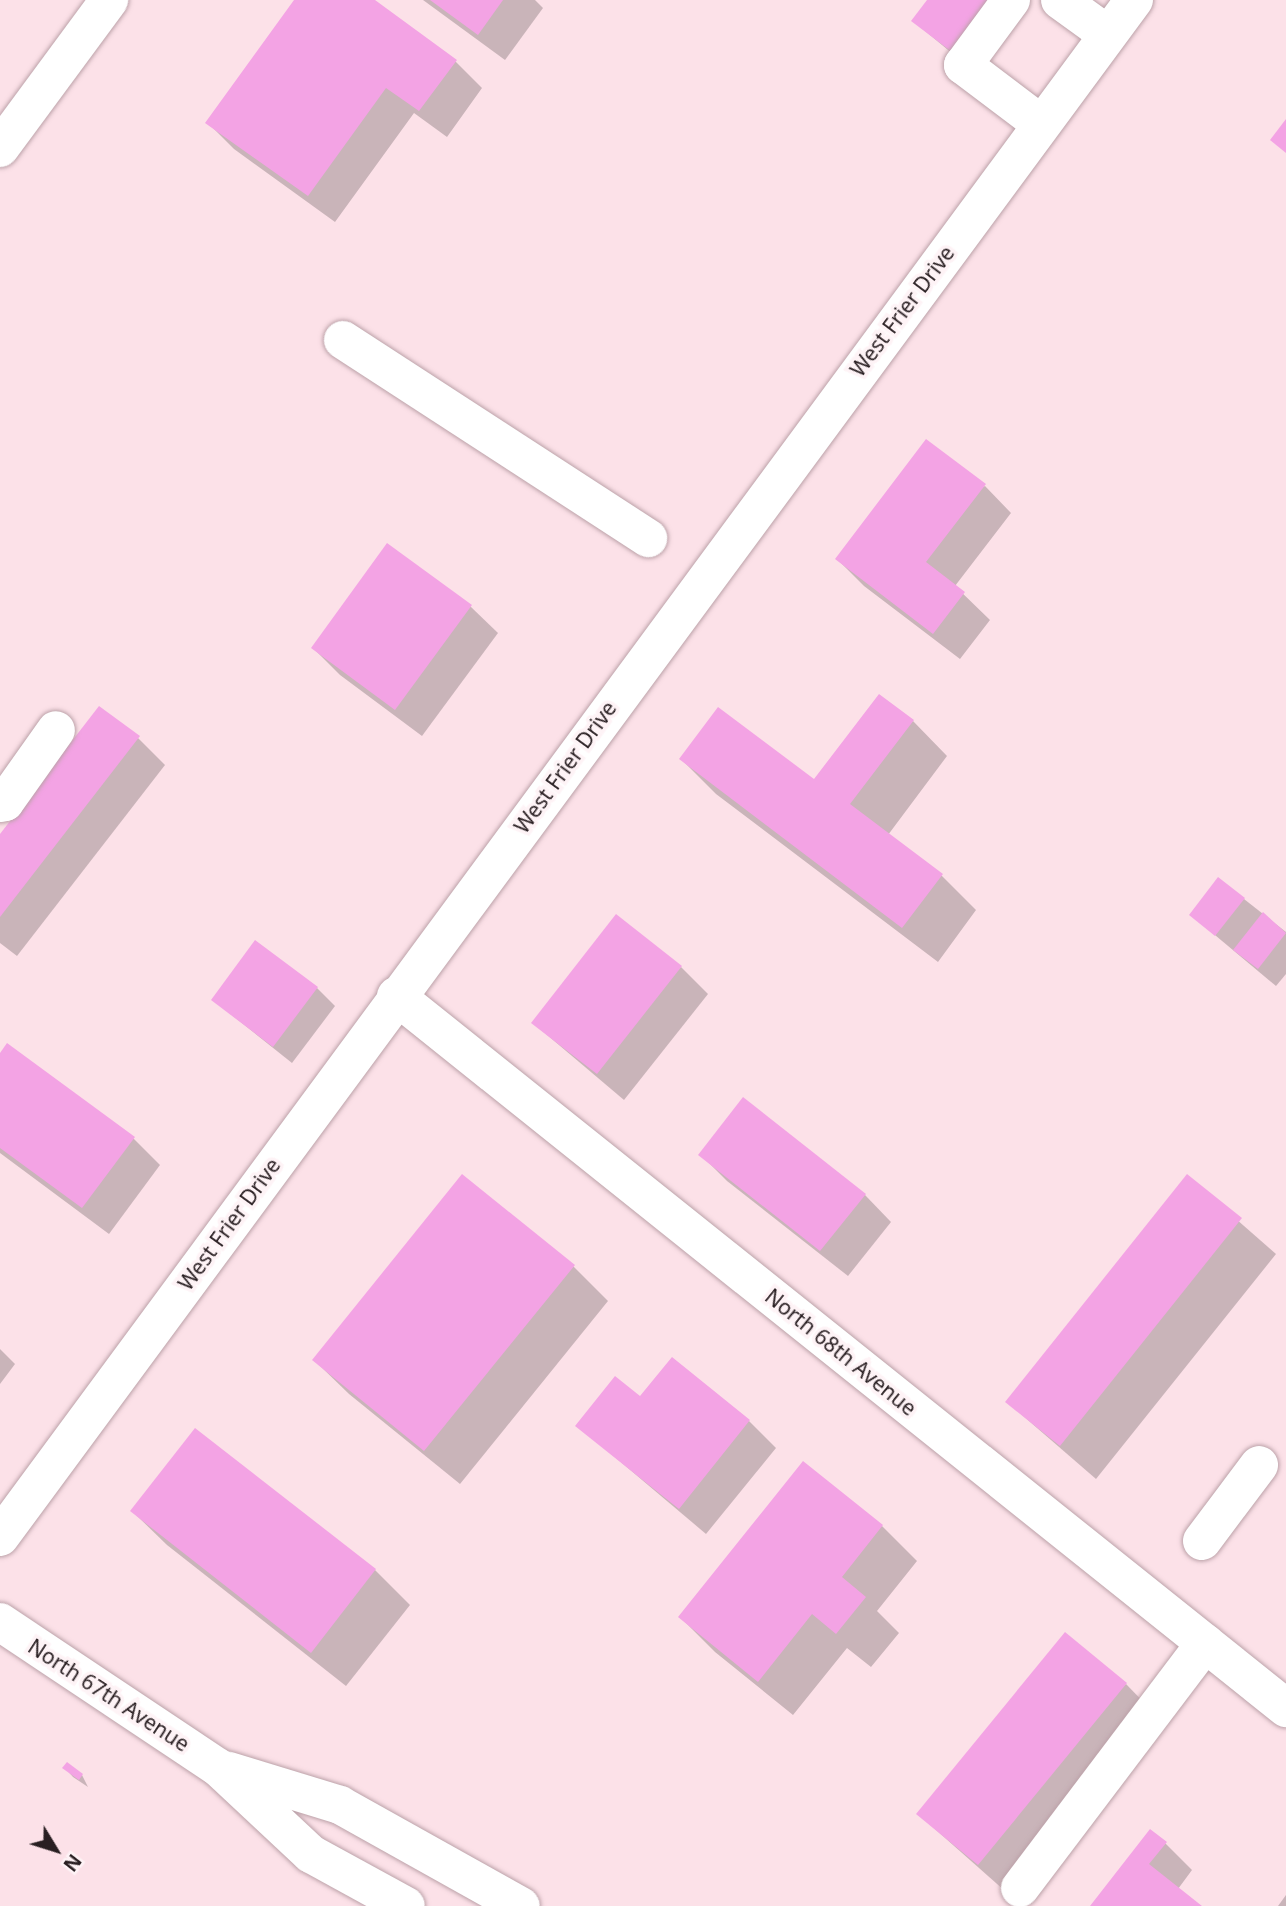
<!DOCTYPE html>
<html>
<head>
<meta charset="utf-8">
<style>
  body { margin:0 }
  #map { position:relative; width:1286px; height:1906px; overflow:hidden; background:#fce1e8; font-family:"Noto Sans",sans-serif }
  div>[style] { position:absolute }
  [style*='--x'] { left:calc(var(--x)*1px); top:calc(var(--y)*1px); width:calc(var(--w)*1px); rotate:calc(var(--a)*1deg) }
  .shadow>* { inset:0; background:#0003 }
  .building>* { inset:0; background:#f3a3e4 }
  .roads { filter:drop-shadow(0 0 2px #bca2a9) drop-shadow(0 0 2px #bca2a9) }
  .minor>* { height:38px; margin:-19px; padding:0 19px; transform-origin:19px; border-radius:19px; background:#fff }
  .major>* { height:38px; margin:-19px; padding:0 19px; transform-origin:19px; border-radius:19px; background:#fff }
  span { translate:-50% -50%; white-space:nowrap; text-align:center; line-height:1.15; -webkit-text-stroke:7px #fef3f6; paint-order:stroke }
  .street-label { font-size:21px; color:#291f22 }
  .north { position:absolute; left:21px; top:1815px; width:70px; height:70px; -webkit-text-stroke:5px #fef3f6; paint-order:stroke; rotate:128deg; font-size:19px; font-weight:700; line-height:28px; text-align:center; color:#291f22 }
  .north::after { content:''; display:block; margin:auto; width:24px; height:32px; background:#291f22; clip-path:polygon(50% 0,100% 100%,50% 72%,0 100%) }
</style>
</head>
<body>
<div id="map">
  <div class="shadow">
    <div style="clip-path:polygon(296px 0,372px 0,456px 62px,482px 88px,447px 137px,414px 113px,335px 222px,234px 149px,208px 123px)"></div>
    <div style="clip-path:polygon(423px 0,535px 0,543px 8px,505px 60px)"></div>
    <div style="clip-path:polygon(929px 0,971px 69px,913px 21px)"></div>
    <div style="clip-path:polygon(985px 486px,1011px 513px,955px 586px,990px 620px,960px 659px,864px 586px,837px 559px)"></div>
    <div style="clip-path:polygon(388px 546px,471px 607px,498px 633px,422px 736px,340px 675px,313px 648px)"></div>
    <div style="clip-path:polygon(913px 721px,947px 756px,888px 835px,942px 876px,976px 910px,938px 962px,716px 794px,681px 759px,815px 782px)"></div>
    <div style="clip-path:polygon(138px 738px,165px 765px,17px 956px,0 943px,0 837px)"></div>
    <div style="clip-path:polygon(1244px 899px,1286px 932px,1286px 974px,1276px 986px,1191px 915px)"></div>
    <div style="clip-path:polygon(681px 967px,708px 994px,624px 1100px,533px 1023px)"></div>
    <div style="clip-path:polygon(317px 988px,335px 1006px,292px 1063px,213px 1000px)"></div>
    <div style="clip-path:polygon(0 1056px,133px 1138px,160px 1165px,109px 1234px,0 1153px)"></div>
    <div style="clip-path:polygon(700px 1154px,865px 1195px,891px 1222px,848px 1276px,727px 1181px)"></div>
    <div style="clip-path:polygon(1187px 1176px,1276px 1254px,1096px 1479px,1007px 1402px)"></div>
    <div style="clip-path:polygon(573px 1266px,608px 1301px,460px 1484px,349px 1394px,314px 1360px)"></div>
    <div style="clip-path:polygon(0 1349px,15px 1364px,0 1384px)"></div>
    <div style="clip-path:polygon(640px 1399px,749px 1421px,776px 1448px,706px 1534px,577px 1425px)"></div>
    <div style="clip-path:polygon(195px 1430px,375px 1570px,410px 1605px,346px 1686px,167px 1545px,132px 1511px)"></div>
    <div style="clip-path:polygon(803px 1463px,882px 1526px,917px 1561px,877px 1611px,899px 1633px,871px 1667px,847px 1648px,793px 1715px,715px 1652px,680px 1617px)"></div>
    <div style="clip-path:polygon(1126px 1684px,1160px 1719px,1014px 1899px,918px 1814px)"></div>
    <div style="clip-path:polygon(65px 1768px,82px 1775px,88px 1787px,73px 1777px)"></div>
    <div style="clip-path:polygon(1165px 1843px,1192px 1870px,1178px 1889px,1199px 1906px,1092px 1906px)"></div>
    <div style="clip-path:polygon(1286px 1895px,1286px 1906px,1278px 1906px)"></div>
  </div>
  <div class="building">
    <div style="clip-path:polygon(294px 0,375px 0,457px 60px,419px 111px,386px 88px,308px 196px,205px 123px)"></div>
    <div style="clip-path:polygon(430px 0,503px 0,478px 35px)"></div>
    <div style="clip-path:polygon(927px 0,991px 0,952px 52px,911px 21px)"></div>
    <div style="clip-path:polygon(1286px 119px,1286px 153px,1270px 140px)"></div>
    <div style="clip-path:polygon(926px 439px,986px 484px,926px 562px,965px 592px,933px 634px,835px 559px)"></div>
    <div style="clip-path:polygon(387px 543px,472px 605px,395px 710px,311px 648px)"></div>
    <div style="clip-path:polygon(879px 694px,914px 720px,850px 804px,943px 874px,902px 928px,679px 759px,718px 707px,814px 779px)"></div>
    <div style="clip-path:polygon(99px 706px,140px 736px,0 917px,0 834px)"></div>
    <div style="clip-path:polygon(1218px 877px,1245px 898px,1215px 936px,1189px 915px)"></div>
    <div style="clip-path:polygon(1263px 912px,1286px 933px,1258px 969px,1233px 950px)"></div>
    <div style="clip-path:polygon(616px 914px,682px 966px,597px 1074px,531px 1023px)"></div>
    <div style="clip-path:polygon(255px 940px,318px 987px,273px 1047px,211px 1000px)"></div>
    <div style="clip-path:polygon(7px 1043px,135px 1137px,82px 1208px,0 1148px,0 1053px)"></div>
    <div style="clip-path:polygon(743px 1097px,866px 1194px,820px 1251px,698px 1155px)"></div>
    <div style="clip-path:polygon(462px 1174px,575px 1265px,424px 1451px,312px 1360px)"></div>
    <div style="clip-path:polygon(1187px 1174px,1242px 1218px,1060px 1446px,1005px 1402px)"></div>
    <div style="clip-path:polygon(672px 1357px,750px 1420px,679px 1509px,575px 1426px,615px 1376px,640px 1396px)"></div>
    <div style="clip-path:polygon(195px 1428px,376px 1569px,311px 1653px,130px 1511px)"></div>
    <div style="clip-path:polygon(803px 1461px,883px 1525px,842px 1577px,866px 1597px,836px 1634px,812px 1614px,758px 1682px,678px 1617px)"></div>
    <div style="clip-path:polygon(1065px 1632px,1127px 1683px,978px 1865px,916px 1814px)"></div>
    <div style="clip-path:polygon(67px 1762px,83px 1774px,79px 1780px,62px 1768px)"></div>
    <div style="clip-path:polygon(1150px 1829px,1167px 1842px,1149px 1864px,1202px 1906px,1090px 1906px)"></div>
  </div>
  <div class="roads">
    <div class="minor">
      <div style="--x:1011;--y:0;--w:81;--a:126.4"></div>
      <div style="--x:963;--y:65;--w:98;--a:37.1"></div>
      <div style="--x:1060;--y:0;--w:58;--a:35.9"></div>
      <div style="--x:0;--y:148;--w:184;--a:-53.6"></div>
      <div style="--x:343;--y:340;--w:364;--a:33"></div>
      <div style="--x:0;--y:803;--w:5;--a:-11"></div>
      <div style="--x:5;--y:802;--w:88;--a:-54.7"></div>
      <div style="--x:396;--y:996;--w:1140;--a:38.66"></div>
      <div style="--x:0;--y:1537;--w:1910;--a:-53.58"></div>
      <div style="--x:1202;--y:1541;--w:95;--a:-53.1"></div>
      <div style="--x:1020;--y:1888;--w:307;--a:-52.9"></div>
    </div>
    <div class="major">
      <div style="--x:0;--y:1622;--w:263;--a:33.7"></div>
      <div style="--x:219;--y:1768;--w:126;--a:43.1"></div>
      <div style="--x:311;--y:1854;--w:108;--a:28.7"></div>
      <div style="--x:229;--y:1771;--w:116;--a:17"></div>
      <div style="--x:340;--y:1805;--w:207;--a:29.2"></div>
    </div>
  </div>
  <div class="street-label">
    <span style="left:902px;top:311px;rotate:-53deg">West Frier Drive</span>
    <span style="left:565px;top:767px;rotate:-54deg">West Frier Drive</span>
    <span style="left:229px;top:1224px;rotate:-54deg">West Frier Drive</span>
    <span style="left:841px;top:1352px;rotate:39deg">North 68th Avenue</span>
    <span style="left:109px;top:1695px;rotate:33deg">North 67th Avenue</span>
  </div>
  <div class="north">N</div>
</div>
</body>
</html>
